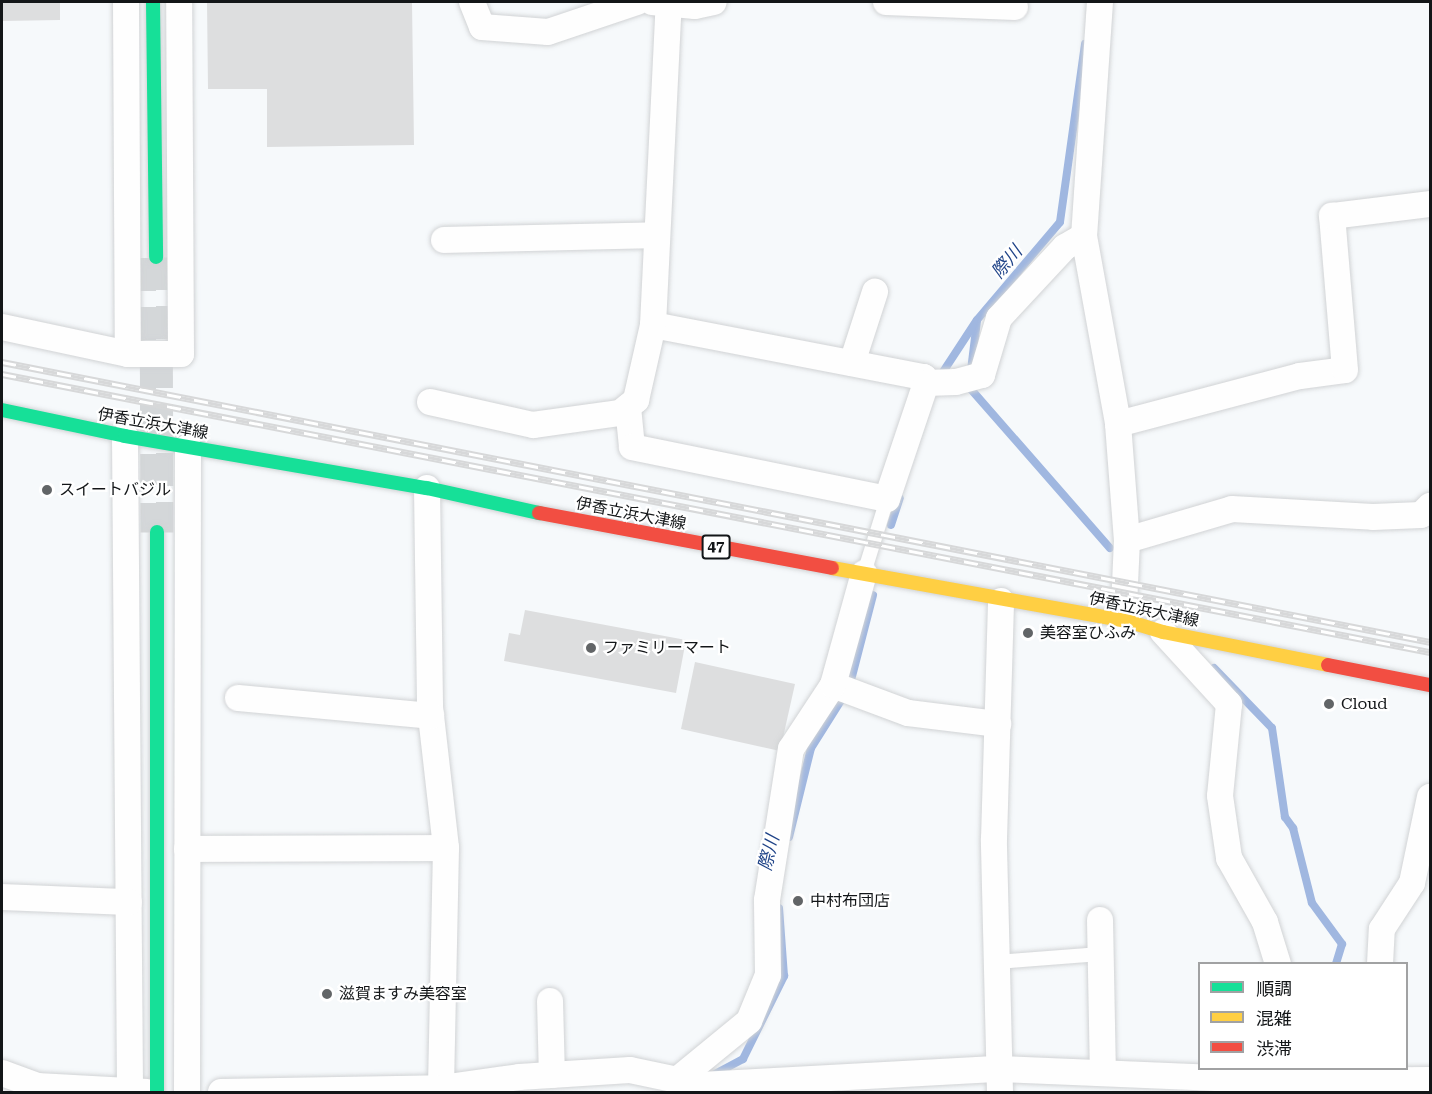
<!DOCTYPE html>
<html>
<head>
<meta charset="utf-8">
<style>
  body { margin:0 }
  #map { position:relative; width:1432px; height:1094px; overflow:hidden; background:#f6f9fb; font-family:"Roboto Serif","Noto Sans JP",serif }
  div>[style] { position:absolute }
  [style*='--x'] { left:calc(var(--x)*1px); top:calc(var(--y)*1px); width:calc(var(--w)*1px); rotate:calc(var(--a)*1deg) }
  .stream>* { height:8px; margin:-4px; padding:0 4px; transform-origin:4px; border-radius:4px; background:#a0b7e0 }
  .building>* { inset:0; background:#dddedf }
  .secondary-tunnel>* { height:33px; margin-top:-16.5px; transform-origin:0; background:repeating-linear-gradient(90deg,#d4d7d9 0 33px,transparent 0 49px) }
  .roads { filter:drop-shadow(0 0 2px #d1d3d5) drop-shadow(0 0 2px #d1d3d5) }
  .lane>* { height:14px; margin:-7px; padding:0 7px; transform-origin:7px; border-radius:7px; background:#fefefe }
  .street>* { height:26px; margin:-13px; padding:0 13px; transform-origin:13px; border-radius:13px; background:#fefefe }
  .fast>* { height:14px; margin:-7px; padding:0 7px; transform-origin:7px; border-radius:7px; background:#16e098 }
  .slow>* { height:14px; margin:-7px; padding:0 7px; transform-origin:7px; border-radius:7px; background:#ffcf43 }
  .jam>* { height:14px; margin:-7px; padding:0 7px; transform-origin:7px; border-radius:7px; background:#f24e42 }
  .rail>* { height:7px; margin-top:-3.5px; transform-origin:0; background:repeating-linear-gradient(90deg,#fff 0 14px,#d7d8d9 0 28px); box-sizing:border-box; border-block:2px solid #d7d8d9 }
  .dots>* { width:16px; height:16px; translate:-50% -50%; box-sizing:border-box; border:3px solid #fff; border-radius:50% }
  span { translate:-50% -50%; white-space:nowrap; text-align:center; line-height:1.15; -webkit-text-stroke:4.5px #fff; paint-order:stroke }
  .shield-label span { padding:2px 4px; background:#fff; border:2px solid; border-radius:4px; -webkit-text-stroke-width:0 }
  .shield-label { font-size:15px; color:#131618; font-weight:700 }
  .street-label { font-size:16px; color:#131618 }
  .poi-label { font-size:16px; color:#131618 }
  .left { translate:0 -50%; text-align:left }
  .water-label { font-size:18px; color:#1f4388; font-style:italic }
  .frame { position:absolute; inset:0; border:3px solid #131618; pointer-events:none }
  .legend { position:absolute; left:1198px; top:962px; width:210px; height:108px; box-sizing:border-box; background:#fff; border:2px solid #a1a2a3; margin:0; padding:8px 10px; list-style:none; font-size:18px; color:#131618 }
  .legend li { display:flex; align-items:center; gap:12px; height:30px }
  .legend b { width:30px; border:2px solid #a1a2a3 }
</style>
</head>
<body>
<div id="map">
  <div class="stream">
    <div style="--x:977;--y:321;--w:66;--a:96.9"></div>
    <div style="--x:969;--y:387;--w:214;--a:48.8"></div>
    <div style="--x:939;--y:378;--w:69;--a:-56.8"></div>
    <div style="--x:977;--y:320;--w:128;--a:-49.7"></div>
    <div style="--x:1060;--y:222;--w:180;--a:-82"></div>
    <div style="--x:891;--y:525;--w:28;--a:-72"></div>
    <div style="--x:1214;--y:668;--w:83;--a:46"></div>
    <div style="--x:1272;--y:728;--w:90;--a:81.7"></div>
    <div style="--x:1285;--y:817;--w:14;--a:54"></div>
    <div style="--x:1293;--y:828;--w:77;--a:75.8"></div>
    <div style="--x:1312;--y:903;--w:51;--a:53.8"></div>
    <div style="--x:1342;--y:944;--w:21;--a:107"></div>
    <div style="--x:789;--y:837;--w:92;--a:-76.1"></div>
    <div style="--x:811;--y:748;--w:71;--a:-57.7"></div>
    <div style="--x:849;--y:688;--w:96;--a:-75.5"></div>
    <div style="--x:713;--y:1075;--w:34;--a:-28"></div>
    <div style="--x:743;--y:1059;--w:93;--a:-63.7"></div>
    <div style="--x:784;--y:976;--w:68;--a:-94.2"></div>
  </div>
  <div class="building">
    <div style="clip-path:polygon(2px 2px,60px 2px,60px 20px,2px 21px)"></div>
    <div style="clip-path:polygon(207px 2px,412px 2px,414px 145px,267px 147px,267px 89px,208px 89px)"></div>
    <div style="clip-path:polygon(525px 610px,686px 640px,676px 693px,504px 661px,509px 633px,520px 635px)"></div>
    <div style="clip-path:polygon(695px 662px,795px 684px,780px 751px,681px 729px)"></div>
  </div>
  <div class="secondary-tunnel">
    <div style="--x:156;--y:257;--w:275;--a:89.8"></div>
  </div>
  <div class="roads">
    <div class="lane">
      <div style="--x:864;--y:573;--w:77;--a:-72.7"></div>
      <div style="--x:997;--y:962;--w:103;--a:-4.4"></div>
    </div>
    <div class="street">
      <div style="--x:126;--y:2;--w:352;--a:89.7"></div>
      <div style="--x:128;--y:354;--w:53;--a:0"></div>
      <div style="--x:181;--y:354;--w:352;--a:-90.3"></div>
      <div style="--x:472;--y:2;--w:27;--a:68"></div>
      <div style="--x:482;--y:27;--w:66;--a:4.3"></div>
      <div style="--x:548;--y:32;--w:94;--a:-18.6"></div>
      <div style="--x:652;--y:2;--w:43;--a:5.3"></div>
      <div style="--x:695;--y:6;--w:19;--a:-12"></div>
      <div style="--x:886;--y:2;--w:129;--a:2.2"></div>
      <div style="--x:1100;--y:2;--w:235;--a:93.9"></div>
      <div style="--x:1084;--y:236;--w:191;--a:79.7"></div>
      <div style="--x:1118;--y:424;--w:116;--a:85.6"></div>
      <div style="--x:1127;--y:540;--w:67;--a:92.6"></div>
      <div style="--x:1124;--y:607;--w:14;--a:78"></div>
      <div style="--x:444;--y:240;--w:213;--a:-1.3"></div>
      <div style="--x:653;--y:325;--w:276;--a:10.9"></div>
      <div style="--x:924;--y:377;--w:6;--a:72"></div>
      <div style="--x:2;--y:327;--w:129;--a:12.1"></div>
      <div style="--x:852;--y:363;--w:75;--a:-72.1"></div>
      <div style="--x:430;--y:402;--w:106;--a:12.6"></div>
      <div style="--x:533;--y:425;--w:88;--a:-7.9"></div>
      <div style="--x:620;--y:413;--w:21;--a:-39"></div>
      <div style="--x:636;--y:400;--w:77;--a:-77.2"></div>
      <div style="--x:653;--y:325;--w:323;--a:-87.2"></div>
      <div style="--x:628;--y:407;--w:40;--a:84.3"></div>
      <div style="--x:632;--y:447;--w:260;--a:11.5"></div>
      <div style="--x:887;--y:499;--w:122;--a:-71.4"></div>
      <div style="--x:926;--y:383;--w:30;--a:-2"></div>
      <div style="--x:956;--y:382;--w:27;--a:-15"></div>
      <div style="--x:982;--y:375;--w:59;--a:-73.4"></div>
      <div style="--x:999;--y:318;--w:97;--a:-47.1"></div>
      <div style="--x:1065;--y:247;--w:22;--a:-30"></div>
      <div style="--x:1118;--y:424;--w:188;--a:-14.8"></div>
      <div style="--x:1300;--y:376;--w:45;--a:-7.6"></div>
      <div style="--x:1345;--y:370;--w:155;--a:-94.8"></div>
      <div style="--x:1332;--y:216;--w:99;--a:-7"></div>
      <div style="--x:125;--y:436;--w:653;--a:89.56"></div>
      <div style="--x:427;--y:488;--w:219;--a:89.2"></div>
      <div style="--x:430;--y:707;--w:142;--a:83.5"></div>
      <div style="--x:446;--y:848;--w:244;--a:91.2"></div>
      <div style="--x:1127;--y:540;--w:109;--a:-16.4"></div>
      <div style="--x:1232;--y:509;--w:141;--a:3.2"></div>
      <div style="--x:1373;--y:517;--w:48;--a:-2.4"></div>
      <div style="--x:1421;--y:515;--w:13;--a:-45"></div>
      <div style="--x:1163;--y:632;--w:98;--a:47.5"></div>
      <div style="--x:1229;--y:704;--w:92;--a:95.6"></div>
      <div style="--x:1220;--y:796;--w:63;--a:81.7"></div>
      <div style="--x:1229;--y:858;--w:73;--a:60.6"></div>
      <div style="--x:1265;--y:922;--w:44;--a:72.8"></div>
      <div style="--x:833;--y:685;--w:80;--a:20.5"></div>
      <div style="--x:908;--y:713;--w:91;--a:7"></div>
      <div style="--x:238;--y:698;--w:194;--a:5.3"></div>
      <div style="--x:187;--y:849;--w:259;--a:-0.2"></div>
      <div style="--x:2;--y:897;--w:127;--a:2.3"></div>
      <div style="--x:1100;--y:920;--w:153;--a:88.9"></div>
      <div style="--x:1380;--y:964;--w:35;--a:-87"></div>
      <div style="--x:1382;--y:929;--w:55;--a:-56.9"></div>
      <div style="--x:1412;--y:883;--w:88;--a:-78.2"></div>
      <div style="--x:550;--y:1001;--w:74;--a:88.5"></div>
      <div style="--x:2;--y:1073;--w:37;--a:20"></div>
      <div style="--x:37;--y:1086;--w:110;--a:3.1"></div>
      <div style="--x:677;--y:1080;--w:93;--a:-39.3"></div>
      <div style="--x:749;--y:1021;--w:50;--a:-67.6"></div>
      <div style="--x:768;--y:975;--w:75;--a:-90.8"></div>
      <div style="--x:767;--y:900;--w:153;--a:-81"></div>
      <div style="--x:791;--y:749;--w:77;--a:-56.7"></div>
      <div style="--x:833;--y:685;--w:116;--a:-74.5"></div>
      <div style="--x:187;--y:1092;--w:645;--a:-89.91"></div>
      <div style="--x:221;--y:1092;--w:220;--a:-1"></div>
      <div style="--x:441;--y:1088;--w:79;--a:-8"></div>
      <div style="--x:519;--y:1077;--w:111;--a:-3.6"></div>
      <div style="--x:630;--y:1070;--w:73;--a:11.9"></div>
      <div style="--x:701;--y:1085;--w:299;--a:-3.1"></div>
      <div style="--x:1000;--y:1069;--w:292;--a:2.4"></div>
      <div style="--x:1292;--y:1081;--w:138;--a:-0.4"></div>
      <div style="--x:1000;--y:1092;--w:253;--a:-91.4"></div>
      <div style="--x:994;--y:839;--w:238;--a:-88.3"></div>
    </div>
    <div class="fast">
      <div style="--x:153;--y:2;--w:255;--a:89.3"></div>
      <div style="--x:2;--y:410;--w:126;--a:11.9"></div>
      <div style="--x:125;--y:436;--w:306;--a:9.8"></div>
      <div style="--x:427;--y:488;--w:115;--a:12.6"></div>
      <div style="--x:157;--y:532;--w:560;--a:90"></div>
    </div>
    <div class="slow">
      <div style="--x:832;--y:568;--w:300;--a:10.2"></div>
      <div style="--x:1127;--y:621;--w:38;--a:17"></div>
      <div style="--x:1163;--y:632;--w:168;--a:11.3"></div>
    </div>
    <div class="jam">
      <div style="--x:539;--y:513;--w:298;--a:10.6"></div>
      <div style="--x:1328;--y:665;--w:104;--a:11.1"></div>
    </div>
  </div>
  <div class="rail">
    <div style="--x:2;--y:362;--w:1455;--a:11.09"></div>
    <div style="--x:2;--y:374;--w:1455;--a:11.02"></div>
  </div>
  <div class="dots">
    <div style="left:47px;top:490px;background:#626567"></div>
    <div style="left:1028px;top:633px;background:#626567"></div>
    <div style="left:591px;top:648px;background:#626567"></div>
    <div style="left:1329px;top:704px;background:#626567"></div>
    <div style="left:798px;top:901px;background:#626567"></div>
    <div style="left:327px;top:994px;background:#626567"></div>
  </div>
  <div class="shield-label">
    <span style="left:716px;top:547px">47</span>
  </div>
  <div class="street-label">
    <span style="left:153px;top:424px;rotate:10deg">伊香立浜大津線</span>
    <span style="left:631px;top:514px;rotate:11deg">伊香立浜大津線</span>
    <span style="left:1144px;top:610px;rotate:12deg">伊香立浜大津線</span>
  </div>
  <div class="poi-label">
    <span class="left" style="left:59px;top:490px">スイートバジル</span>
    <span class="left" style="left:1040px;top:633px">美容室ひふみ</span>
    <span class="left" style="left:603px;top:648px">ファミリーマート</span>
    <span class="left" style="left:1341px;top:704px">Cloud</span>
    <span class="left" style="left:810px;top:901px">中村布団店</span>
    <span class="left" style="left:339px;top:994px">滋賀ますみ美容室</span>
  </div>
  <div class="water-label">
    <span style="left:1007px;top:262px;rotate:-50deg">際川</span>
    <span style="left:769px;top:853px;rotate:-76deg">際川</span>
  </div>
  <div class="frame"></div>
  <ul class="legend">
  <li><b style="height:8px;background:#16e098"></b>順調</li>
  <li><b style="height:8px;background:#ffcf43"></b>混雑</li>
  <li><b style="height:8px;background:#f24e42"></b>渋滞</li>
  </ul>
</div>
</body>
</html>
